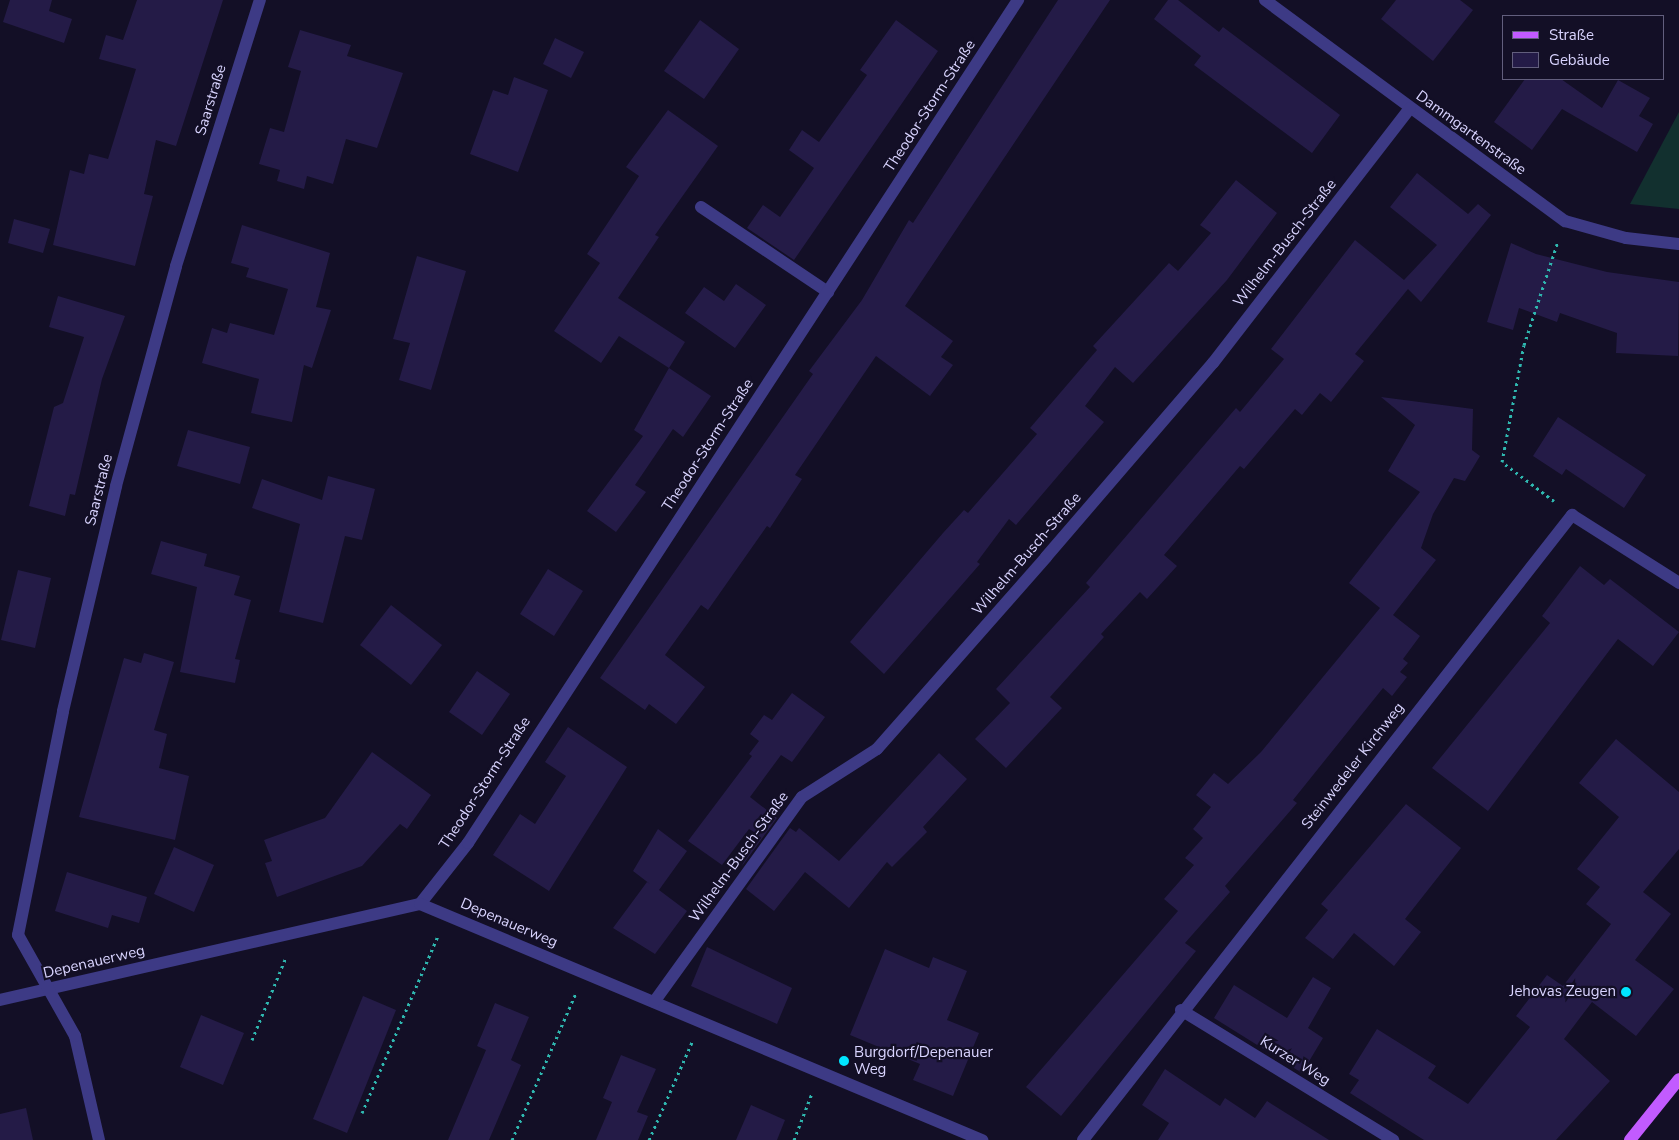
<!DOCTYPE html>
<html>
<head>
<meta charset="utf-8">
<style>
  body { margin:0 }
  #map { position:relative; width:1679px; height:1140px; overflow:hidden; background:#130f26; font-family:"Nunito Sans",sans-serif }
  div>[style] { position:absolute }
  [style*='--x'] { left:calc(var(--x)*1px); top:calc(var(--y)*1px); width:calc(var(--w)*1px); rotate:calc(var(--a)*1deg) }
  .green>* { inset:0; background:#12302f }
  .building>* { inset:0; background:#241b47 }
  .path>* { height:3px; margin-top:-1.5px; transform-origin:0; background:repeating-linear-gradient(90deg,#2fb8b0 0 2.5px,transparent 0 6.5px) }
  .minor>* { height:12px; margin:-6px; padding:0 6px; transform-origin:6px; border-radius:6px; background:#3d3a85 }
  .major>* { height:12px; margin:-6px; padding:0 6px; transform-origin:6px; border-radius:6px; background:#c25bff }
  .dots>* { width:14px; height:14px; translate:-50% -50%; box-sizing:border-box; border:2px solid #130f26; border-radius:50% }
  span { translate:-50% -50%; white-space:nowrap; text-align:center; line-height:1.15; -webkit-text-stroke:4.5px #130f26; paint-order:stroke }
  .street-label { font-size:15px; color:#d9d4ff }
  .poi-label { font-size:15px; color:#d9d4ff }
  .right { translate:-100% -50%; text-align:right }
  .left { translate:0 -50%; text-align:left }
  .legend { position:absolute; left:1502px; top:15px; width:162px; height:65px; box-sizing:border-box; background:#130f26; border:1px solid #625e7d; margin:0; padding:6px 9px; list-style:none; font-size:15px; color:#d9d4ff }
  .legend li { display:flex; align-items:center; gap:10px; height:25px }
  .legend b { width:25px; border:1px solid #625e7d }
</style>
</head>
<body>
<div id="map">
  <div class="green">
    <div style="clip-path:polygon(1679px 112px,1679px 209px,1630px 204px)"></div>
  </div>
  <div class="building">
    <div style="clip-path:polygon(10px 0,52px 0,49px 11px,72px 19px,64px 43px,3px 22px)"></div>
    <div style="clip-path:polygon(137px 0,223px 0,176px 146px,156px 140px,144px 194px,153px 196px,135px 266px,53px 245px,70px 170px,84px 174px,89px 154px,108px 159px,136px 69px,99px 59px,106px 35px,123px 40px)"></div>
    <div style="clip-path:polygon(1058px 0,1110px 0,905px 306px,953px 341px,941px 357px,953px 365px,930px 396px,876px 356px,795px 475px,802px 479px,770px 528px,767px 526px,708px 610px,701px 605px,665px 655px,705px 687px,676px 724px,649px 704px,645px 710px,600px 678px,813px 374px,809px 371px,862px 300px,909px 220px,913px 223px)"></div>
    <div style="clip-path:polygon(1168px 0,1178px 0,1219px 32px,1223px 27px,1340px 115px,1312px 153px,1194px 65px,1201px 56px,1154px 19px)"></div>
    <div style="clip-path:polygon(1396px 0,1460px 0,1473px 10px,1433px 61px,1381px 19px)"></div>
    <div style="clip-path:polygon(700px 20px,739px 49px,704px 99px,664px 71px)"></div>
    <div style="clip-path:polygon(896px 20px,938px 51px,794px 260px,747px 228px,763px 205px,780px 217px,814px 168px,789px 150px,802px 130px,819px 142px,867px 75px,860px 70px)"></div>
    <div style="clip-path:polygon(300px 30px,351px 45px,347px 56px,403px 73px,377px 148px,346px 139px,333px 184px,307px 176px,304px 189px,277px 181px,280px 170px,259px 164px,270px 128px,284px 132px,301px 71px,288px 67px)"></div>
    <div style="clip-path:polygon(555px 38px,584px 52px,571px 78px,543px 64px)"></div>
    <div style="clip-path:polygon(514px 77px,548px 90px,518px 172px,470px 154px,493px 90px,508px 95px)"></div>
    <div style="clip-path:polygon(1525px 79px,1561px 79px,1602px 108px,1618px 80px,1650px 98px,1639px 116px,1653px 124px,1637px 152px,1562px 109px,1532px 150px,1494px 122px)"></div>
    <div style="clip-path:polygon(668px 110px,718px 146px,655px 235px,659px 237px,618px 298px,685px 342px,669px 368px,619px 336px,601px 363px,554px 331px,600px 263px,587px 254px,639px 176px,626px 167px)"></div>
    <div style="clip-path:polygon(1417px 173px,1468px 214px,1478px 204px,1491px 215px,1421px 302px,1408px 289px,1355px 354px,1364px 361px,1331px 402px,1320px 393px,1302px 415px,1295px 409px,1244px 469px,1240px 466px,1164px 555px,1177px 566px,1147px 599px,1140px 592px,1101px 634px,1104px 637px,1050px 697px,1062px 708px,1006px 768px,975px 739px,1010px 703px,996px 689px,1090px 587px,1086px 583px,1236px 408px,1240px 412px,1284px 359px,1271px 349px,1355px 240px,1404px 280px,1437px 245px,1390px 207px)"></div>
    <div style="clip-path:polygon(1236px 180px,1277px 213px,1227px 280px,1133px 383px,1115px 367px,1085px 406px,1104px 422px,1016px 525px,1009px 519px,977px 562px,980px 564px,884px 674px,850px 642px,943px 533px,964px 510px,968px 513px,1037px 434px,1030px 428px,1097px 350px,1093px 346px,1169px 263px,1178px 271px,1211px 233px,1200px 225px)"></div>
    <div style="clip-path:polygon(14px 219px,50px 229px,43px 253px,8px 243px)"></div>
    <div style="clip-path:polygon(242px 225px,330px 253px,316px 307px,331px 310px,312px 368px,304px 365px,292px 422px,251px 413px,259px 379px,202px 363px,212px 328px,227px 333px,230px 323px,274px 335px,288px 289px,246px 277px,249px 268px,231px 263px)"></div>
    <div style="clip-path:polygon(1511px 243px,1536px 254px,1607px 272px,1679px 282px,1678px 356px,1616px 353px,1617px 333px,1560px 313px,1557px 322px,1519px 308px,1513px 330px,1487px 322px)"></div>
    <div style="clip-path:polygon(417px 256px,466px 271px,431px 390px,399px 380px,410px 343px,393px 339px)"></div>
    <div style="clip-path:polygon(736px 284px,766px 305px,735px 348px,685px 313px,704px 287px,724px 301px)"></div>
    <div style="clip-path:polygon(58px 296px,125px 316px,102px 379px,75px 495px,70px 494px,65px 516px,29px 506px,54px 407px,63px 403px,84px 337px,49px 327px)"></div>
    <div style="clip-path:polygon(669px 368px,711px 396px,683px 437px,673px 429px,635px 485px,646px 492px,616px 532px,587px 511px,643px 436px,634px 430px)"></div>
    <div style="clip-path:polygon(1381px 397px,1473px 409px,1472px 450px,1480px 456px,1465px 481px,1454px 478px,1433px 514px,1421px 548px,1436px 560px,1393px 615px,1420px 636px,1403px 659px,1408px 663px,1400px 672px,1407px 677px,1392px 696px,1383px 688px,1293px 800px,1297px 803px,1225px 886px,1230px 892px,1185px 943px,1196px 951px,1061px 1116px,1026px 1087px,1178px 911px,1164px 899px,1194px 865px,1185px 858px,1203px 838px,1193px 829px,1211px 807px,1196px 795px,1214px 773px,1228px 784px,1261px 752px,1380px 608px,1349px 583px,1420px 492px,1388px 471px,1415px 425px)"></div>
    <div style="clip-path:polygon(1558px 417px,1646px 475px,1624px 508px,1566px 469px,1562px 475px,1533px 456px)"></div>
    <div style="clip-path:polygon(188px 430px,250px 447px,240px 484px,177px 466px)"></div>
    <div style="clip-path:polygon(328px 476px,375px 489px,362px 540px,345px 536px,323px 623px,279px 612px,300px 524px,252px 508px,262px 479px,322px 500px)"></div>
    <div style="clip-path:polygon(161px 541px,207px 554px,204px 566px,240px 576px,234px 595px,251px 600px,235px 659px,240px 660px,235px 683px,180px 672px,197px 587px,151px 574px)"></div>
    <div style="clip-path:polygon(1580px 566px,1604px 585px,1610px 579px,1679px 632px,1653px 666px,1618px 639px,1488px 811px,1432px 768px,1550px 623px,1542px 616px)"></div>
    <div style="clip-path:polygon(548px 569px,583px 591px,554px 636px,520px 614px)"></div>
    <div style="clip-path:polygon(18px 570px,51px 578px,35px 648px,1px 640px)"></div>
    <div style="clip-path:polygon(391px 605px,442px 645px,411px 685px,360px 645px)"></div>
    <div style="clip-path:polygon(144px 653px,174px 662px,154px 730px,167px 734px,159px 768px,189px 776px,175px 840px,79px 817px,124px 658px,141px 663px)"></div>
    <div style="clip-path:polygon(477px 671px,510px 694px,482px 735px,449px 712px)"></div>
    <div style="clip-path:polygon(792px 693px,825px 717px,792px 762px,781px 755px,750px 797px,777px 818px,742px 866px,756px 833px,749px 829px,722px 865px,688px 841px,752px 756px,749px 754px,759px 741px,750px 734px,764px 715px,772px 720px)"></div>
    <div style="clip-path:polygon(568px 727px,627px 767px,549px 891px,493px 855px,520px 814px,535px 824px,566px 776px,545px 762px)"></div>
    <div style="clip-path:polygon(1616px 739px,1679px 792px,1679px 849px,1643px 892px,1671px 914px,1635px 960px,1674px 989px,1636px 1036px,1592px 1002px,1564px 1039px,1610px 1081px,1556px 1140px,1424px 1140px,1350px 1093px,1359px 1080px,1349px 1074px,1377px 1029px,1436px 1066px,1428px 1078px,1468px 1104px,1530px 1027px,1516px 1016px,1547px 975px,1563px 986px,1611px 924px,1586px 904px,1600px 887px,1577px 869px,1619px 817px,1579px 783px)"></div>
    <div style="clip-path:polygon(372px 752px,431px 795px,407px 829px,400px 824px,362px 866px,277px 897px,265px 863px,272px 861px,264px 840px,325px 818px)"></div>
    <div style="clip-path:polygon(939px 753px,967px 779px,923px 827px,927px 832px,892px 867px,887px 862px,849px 908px,805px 872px,774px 911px,746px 889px,790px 828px,796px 832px,799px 828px,839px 861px)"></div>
    <div style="clip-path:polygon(1406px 804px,1461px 848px,1405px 919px,1421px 932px,1394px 966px,1354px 933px,1333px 959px,1305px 938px,1328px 910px,1321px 904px)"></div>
    <div style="clip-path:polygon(658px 829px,687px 851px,659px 890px,687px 911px,655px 954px,613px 928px,647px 882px,650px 884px,633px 871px)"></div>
    <div style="clip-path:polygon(174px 847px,214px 865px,194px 912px,154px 894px)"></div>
    <div style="clip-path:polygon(67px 872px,147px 897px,139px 923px,112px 915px,108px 928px,55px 911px)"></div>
    <div style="clip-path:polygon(707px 947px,792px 988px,777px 1024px,691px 986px)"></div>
    <div style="clip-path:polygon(885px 949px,929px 968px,933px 957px,967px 971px,947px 1020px,979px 1033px,953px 1096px,913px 1080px,920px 1064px,850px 1035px)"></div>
    <div style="clip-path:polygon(1313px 977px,1331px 988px,1308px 1028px,1323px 1038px,1302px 1073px,1214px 1018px,1234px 985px,1287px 1018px)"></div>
    <div style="clip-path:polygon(363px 996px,396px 1010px,347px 1133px,313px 1119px)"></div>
    <div style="clip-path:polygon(495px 1003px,529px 1017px,511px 1060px,521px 1065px,489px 1140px,448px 1140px,486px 1050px,477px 1046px)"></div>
    <div style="clip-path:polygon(201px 1015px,244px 1033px,223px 1085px,180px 1067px)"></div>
    <div style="clip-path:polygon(621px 1055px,656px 1069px,637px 1112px,648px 1116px,638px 1140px,596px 1140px,612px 1102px,603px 1098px)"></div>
    <div style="clip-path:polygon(1165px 1069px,1220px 1106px,1225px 1098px,1255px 1118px,1267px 1101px,1329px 1140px,1158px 1140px,1169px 1123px,1142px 1105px)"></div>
    <div style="clip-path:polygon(751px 1105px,785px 1120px,777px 1140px,736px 1140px)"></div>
    <div style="clip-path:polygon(26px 1108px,33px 1140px,0 1140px,0 1114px)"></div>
  </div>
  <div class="path">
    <div style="--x:1554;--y:501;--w:65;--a:-143.1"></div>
    <div style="--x:1502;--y:462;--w:119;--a:-79.4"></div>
    <div style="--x:1524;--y:345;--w:109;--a:-71.9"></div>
    <div style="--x:252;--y:1040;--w:90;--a:-67.7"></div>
    <div style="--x:362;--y:1113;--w:193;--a:-66.8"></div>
    <div style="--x:512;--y:1140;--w:160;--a:-66.5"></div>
    <div style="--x:649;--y:1140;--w:107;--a:-66.3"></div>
    <div style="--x:794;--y:1140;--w:50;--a:-69"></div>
  </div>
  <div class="minor">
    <div style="--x:1265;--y:0;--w:373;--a:36.4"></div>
    <div style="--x:1565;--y:221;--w:63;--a:15.6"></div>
    <div style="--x:1626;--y:238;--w:53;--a:6.5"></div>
    <div style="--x:701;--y:207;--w:153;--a:33.8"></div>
    <div style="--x:420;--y:904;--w:78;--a:-51.8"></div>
    <div style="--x:468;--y:843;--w:1007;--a:-56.88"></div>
    <div style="--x:0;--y:1000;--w:431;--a:-12.9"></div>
    <div style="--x:420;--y:904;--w:610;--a:22.78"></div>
    <div style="--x:654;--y:1002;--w:253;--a:-54.2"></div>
    <div style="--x:802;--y:797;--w:89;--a:-32.6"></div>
    <div style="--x:877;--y:749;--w:256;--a:-48.6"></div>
    <div style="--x:1046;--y:557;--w:256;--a:-49.3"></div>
    <div style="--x:1213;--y:363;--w:322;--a:-52.3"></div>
    <div style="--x:1181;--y:1010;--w:249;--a:31.5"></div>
    <div style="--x:99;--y:1140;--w:107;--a:-103"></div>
    <div style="--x:75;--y:1036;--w:116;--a:-119.4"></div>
    <div style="--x:18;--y:935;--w:228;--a:-78.6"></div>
    <div style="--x:63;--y:711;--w:231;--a:-76.7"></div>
    <div style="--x:116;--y:486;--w:228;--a:-74.7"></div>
    <div style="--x:176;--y:266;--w:279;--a:-72.5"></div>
    <div style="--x:1083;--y:1140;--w:794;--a:-51.96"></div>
    <div style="--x:1572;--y:515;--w:127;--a:32.4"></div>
  </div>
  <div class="major">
    <div style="--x:1630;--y:1140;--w:78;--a:-51.2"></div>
  </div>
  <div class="dots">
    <div style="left:1626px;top:992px;background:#00e5ff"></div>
    <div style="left:844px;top:1061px;background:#00e5ff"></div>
  </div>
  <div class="street-label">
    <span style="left:211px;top:100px;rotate:-73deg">Saarstraße</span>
    <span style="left:930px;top:106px;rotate:-57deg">Theodor-Storm-Straße</span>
    <span style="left:1471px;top:133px;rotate:36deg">Dammgartenstraße</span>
    <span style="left:1285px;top:243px;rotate:-52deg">Wilhelm-Busch-Straße</span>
    <span style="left:708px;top:445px;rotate:-57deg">Theodor-Storm-Straße</span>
    <span style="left:99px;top:490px;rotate:-76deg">Saarstraße</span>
    <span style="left:1027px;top:554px;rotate:-49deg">Wilhelm-Busch-Straße</span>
    <span style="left:1353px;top:766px;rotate:-52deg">Steinwedeler Kirchweg</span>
    <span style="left:485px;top:783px;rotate:-57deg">Theodor-Storm-Straße</span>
    <span style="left:739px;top:857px;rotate:-54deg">Wilhelm-Busch-Straße</span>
    <span style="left:509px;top:923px;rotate:23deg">Depenauerweg</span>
    <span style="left:94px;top:962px;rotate:-13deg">Depenauerweg</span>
    <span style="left:1295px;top:1061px;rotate:32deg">Kurzer Weg</span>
  </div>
  <div class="poi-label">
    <span class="right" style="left:1616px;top:992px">Jehovas Zeugen</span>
    <span class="left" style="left:854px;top:1061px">Burgdorf/Depenauer<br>Weg</span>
  </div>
  <ul class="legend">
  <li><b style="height:6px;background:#c25bff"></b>Straße</li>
  <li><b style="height:14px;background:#241b47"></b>Gebäude</li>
  </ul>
</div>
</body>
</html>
